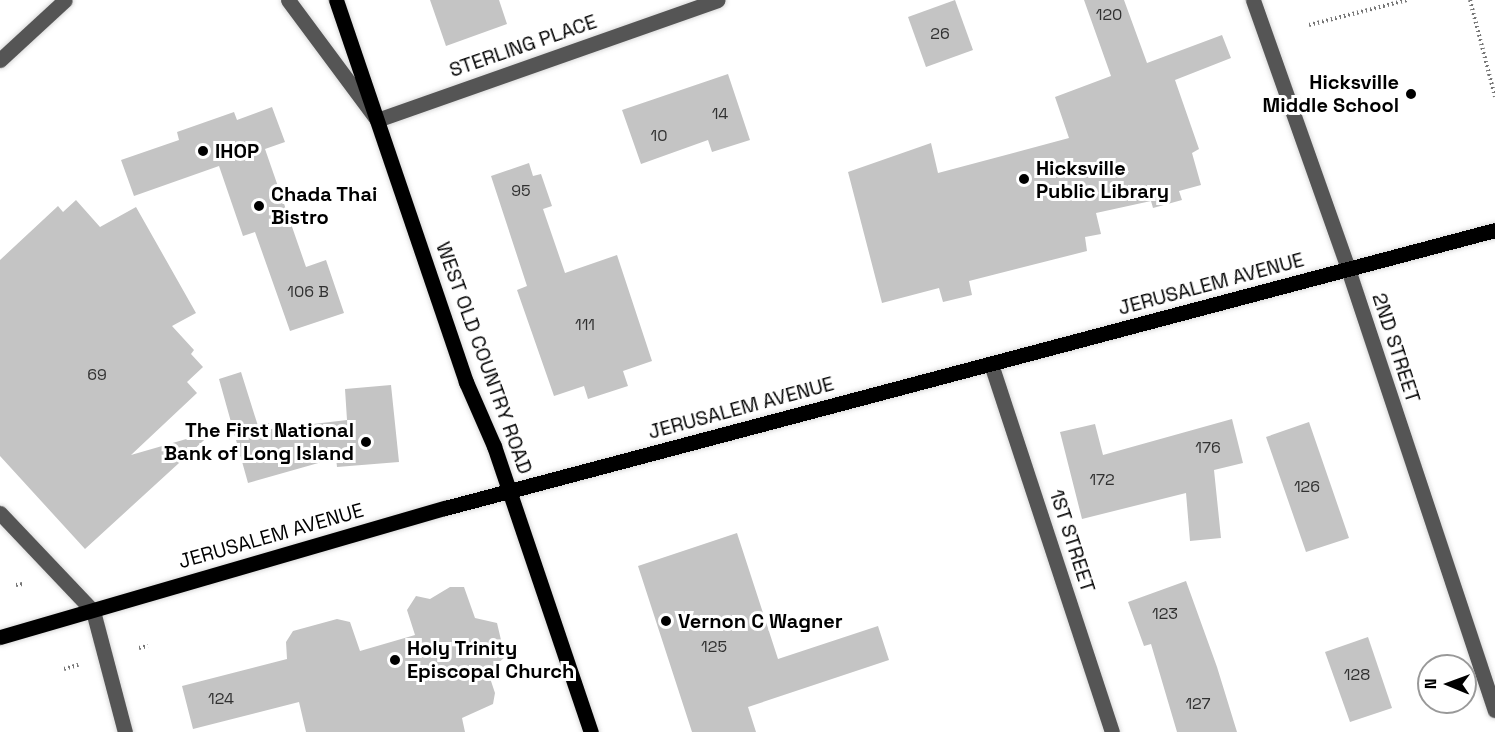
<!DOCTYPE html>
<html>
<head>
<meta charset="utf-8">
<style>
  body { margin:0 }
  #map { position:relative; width:1495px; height:732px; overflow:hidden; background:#fff; font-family:"Space Grotesk",sans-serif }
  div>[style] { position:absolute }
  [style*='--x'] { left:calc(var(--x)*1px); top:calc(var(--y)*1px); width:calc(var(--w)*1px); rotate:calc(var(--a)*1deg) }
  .building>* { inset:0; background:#c4c4c4 }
  .path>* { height:4px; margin-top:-2px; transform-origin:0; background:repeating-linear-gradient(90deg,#777 0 1.5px,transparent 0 4.5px) }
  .roads { filter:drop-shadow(0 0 2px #dbdbdb) drop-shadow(0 0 2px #dbdbdb) }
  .minor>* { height:15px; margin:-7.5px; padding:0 7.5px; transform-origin:7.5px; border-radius:7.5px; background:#555 }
  .major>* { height:15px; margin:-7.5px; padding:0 7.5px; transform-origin:7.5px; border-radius:7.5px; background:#000 }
  .dots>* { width:16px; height:16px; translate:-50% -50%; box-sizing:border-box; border:3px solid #fff; border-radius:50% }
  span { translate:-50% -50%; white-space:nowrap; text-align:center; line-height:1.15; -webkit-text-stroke:6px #fff; paint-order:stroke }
  .number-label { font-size:16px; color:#313131 }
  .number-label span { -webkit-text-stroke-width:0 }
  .street-label { font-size:20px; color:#000 }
  .poi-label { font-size:20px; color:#000; font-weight:700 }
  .right { translate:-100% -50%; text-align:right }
  .left { translate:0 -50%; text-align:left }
  .north { position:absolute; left:1417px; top:654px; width:60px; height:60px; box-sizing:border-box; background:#fff; border:2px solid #999; border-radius:50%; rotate:271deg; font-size:16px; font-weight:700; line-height:24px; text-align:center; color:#000 }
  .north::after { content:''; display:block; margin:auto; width:21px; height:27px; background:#000; clip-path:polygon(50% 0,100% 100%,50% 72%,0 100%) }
</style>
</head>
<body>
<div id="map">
  <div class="building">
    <div style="clip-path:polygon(430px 0,499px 0,507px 24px,446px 46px)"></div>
    <div style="clip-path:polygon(955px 0,973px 50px,926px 67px,908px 17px)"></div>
    <div style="clip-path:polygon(1084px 0,1124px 0,1147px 63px,1222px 35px,1231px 58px,1175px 80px,1199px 149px,1192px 153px,1201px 185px,1179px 191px,1182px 200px,1153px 208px,1151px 201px,1096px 213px,1101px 234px,1085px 237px,1087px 251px,969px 281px,972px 295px,943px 302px,939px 288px,882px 303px,848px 172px,931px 143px,938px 173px,1069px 138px,1055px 97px,1111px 76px)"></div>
    <div style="clip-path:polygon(728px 74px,750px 140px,712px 152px,708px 140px,641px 164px,622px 110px)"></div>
    <div style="clip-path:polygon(272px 107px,285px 142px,265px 149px,306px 267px,326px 260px,344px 313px,290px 331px,255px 232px,243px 236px,219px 166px,134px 196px,121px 160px,179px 140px,177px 132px,234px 112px,237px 120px)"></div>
    <div style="clip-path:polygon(529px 163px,533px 176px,541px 174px,552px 206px,543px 209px,565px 273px,617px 255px,652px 361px,623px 371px,628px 386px,588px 399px,584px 386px,554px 396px,517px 290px,527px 286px,491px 176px)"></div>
    <div style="clip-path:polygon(76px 200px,100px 227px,136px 207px,196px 313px,172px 326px,194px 350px,191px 354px,203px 367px,187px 382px,197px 393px,131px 455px,214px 431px,85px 549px,0 456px,0 260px,58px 206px,63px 212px)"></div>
    <div style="clip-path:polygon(241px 372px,258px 426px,269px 423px,271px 429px,347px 420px,345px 389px,391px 385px,399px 462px,337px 467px,336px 458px,248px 483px,219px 379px)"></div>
    <div style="clip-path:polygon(1232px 419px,1243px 463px,1214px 470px,1221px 538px,1190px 541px,1186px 493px,1082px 519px,1060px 432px,1095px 424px,1103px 455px)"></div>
    <div style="clip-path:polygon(1309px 422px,1349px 538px,1306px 552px,1266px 437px)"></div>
    <div style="clip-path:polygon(737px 533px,778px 659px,878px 626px,889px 660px,748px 707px,756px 732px,692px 732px,638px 566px)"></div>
    <div style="clip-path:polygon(1186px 581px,1217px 667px,1237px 732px,1177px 732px,1151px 644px,1144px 646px,1128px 602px)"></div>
    <div style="clip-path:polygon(450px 587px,464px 587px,475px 618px,497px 623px,505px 657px,488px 672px,495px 693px,493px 704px,462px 718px,465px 732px,306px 732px,299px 702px,193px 729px,182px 686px,287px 659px,286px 642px,293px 631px,337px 619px,350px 622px,360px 651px,415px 635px,407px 610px,416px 596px,430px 599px)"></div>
    <div style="clip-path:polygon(1368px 637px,1392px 708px,1350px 722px,1325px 652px)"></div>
  </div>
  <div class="path">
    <div style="--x:1470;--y:0;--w:100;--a:75.5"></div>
    <div style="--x:1309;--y:25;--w:101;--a:-14.3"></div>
    <div style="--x:16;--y:585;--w:7;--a:-8"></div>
    <div style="--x:139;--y:648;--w:9;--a:-13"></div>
    <div style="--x:64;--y:669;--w:15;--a:-16"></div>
  </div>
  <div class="roads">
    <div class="minor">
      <div style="--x:288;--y:0;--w:149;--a:53.4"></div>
      <div style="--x:377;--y:120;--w:361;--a:-19.4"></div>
      <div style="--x:1253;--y:0;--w:285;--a:70.5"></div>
      <div style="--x:1348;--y:269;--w:465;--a:71.6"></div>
      <div style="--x:0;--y:60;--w:88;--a:-42.7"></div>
      <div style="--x:991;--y:364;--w:387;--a:71.8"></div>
      <div style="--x:0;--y:513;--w:135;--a:46.5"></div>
      <div style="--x:93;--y:611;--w:125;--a:75.2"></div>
    </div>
    <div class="major">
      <div style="--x:336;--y:0;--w:404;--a:71.2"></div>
      <div style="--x:466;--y:382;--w:70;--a:66.4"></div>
      <div style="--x:494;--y:446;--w:302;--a:71.3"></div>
      <div style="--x:0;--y:637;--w:463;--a:-16.2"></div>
      <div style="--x:445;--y:508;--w:1086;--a:-14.83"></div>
    </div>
  </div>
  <div class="dots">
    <div style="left:1411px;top:94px;background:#000"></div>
    <div style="left:203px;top:151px;background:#000"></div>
    <div style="left:1024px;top:179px;background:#000"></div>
    <div style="left:259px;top:206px;background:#000"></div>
    <div style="left:366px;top:442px;background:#000"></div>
    <div style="left:666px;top:621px;background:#000"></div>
    <div style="left:395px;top:660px;background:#000"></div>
  </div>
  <div class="number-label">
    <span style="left:1109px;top:15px">120</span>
    <span style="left:940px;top:34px">26</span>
    <span style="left:720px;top:114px">14</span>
    <span style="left:659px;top:136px">10</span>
    <span style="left:521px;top:191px">95</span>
    <span style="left:308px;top:292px">106 B</span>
    <span style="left:585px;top:325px">111</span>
    <span style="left:97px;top:375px">69</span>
    <span style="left:1208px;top:448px">176</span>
    <span style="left:1102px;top:480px">172</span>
    <span style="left:1307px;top:487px">126</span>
    <span style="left:1165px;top:614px">123</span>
    <span style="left:714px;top:647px">125</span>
    <span style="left:1357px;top:675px">128</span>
    <span style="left:221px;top:699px">124</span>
    <span style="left:1198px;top:704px">127</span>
  </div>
  <div class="street-label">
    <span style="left:523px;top:46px;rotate:-19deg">STERLING PLACE</span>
    <span style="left:1211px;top:284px;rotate:-15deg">JERUSALEM AVENUE</span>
    <span style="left:1396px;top:348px;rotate:72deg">2ND STREET</span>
    <span style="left:484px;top:358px;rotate:70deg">WEST OLD COUNTRY ROAD</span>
    <span style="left:741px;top:408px;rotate:-15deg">JERUSALEM AVENUE</span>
    <span style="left:271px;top:536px;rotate:-16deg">JERUSALEM AVENUE</span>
    <span style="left:1072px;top:541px;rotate:72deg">1ST STREET</span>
  </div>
  <div class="poi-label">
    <span class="right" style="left:1399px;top:94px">Hicksville<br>Middle School</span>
    <span class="left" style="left:215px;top:151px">IHOP</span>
    <span class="left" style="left:1036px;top:180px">Hicksville<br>Public Library</span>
    <span class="left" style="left:271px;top:206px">Chada Thai<br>Bistro</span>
    <span class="right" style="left:354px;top:442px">The First National<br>Bank of Long Island</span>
    <span class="left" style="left:678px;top:621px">Vernon C Wagner</span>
    <span class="left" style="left:407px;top:660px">Holy Trinity<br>Episcopal Church</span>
  </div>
  <div class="north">N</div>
</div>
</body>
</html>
